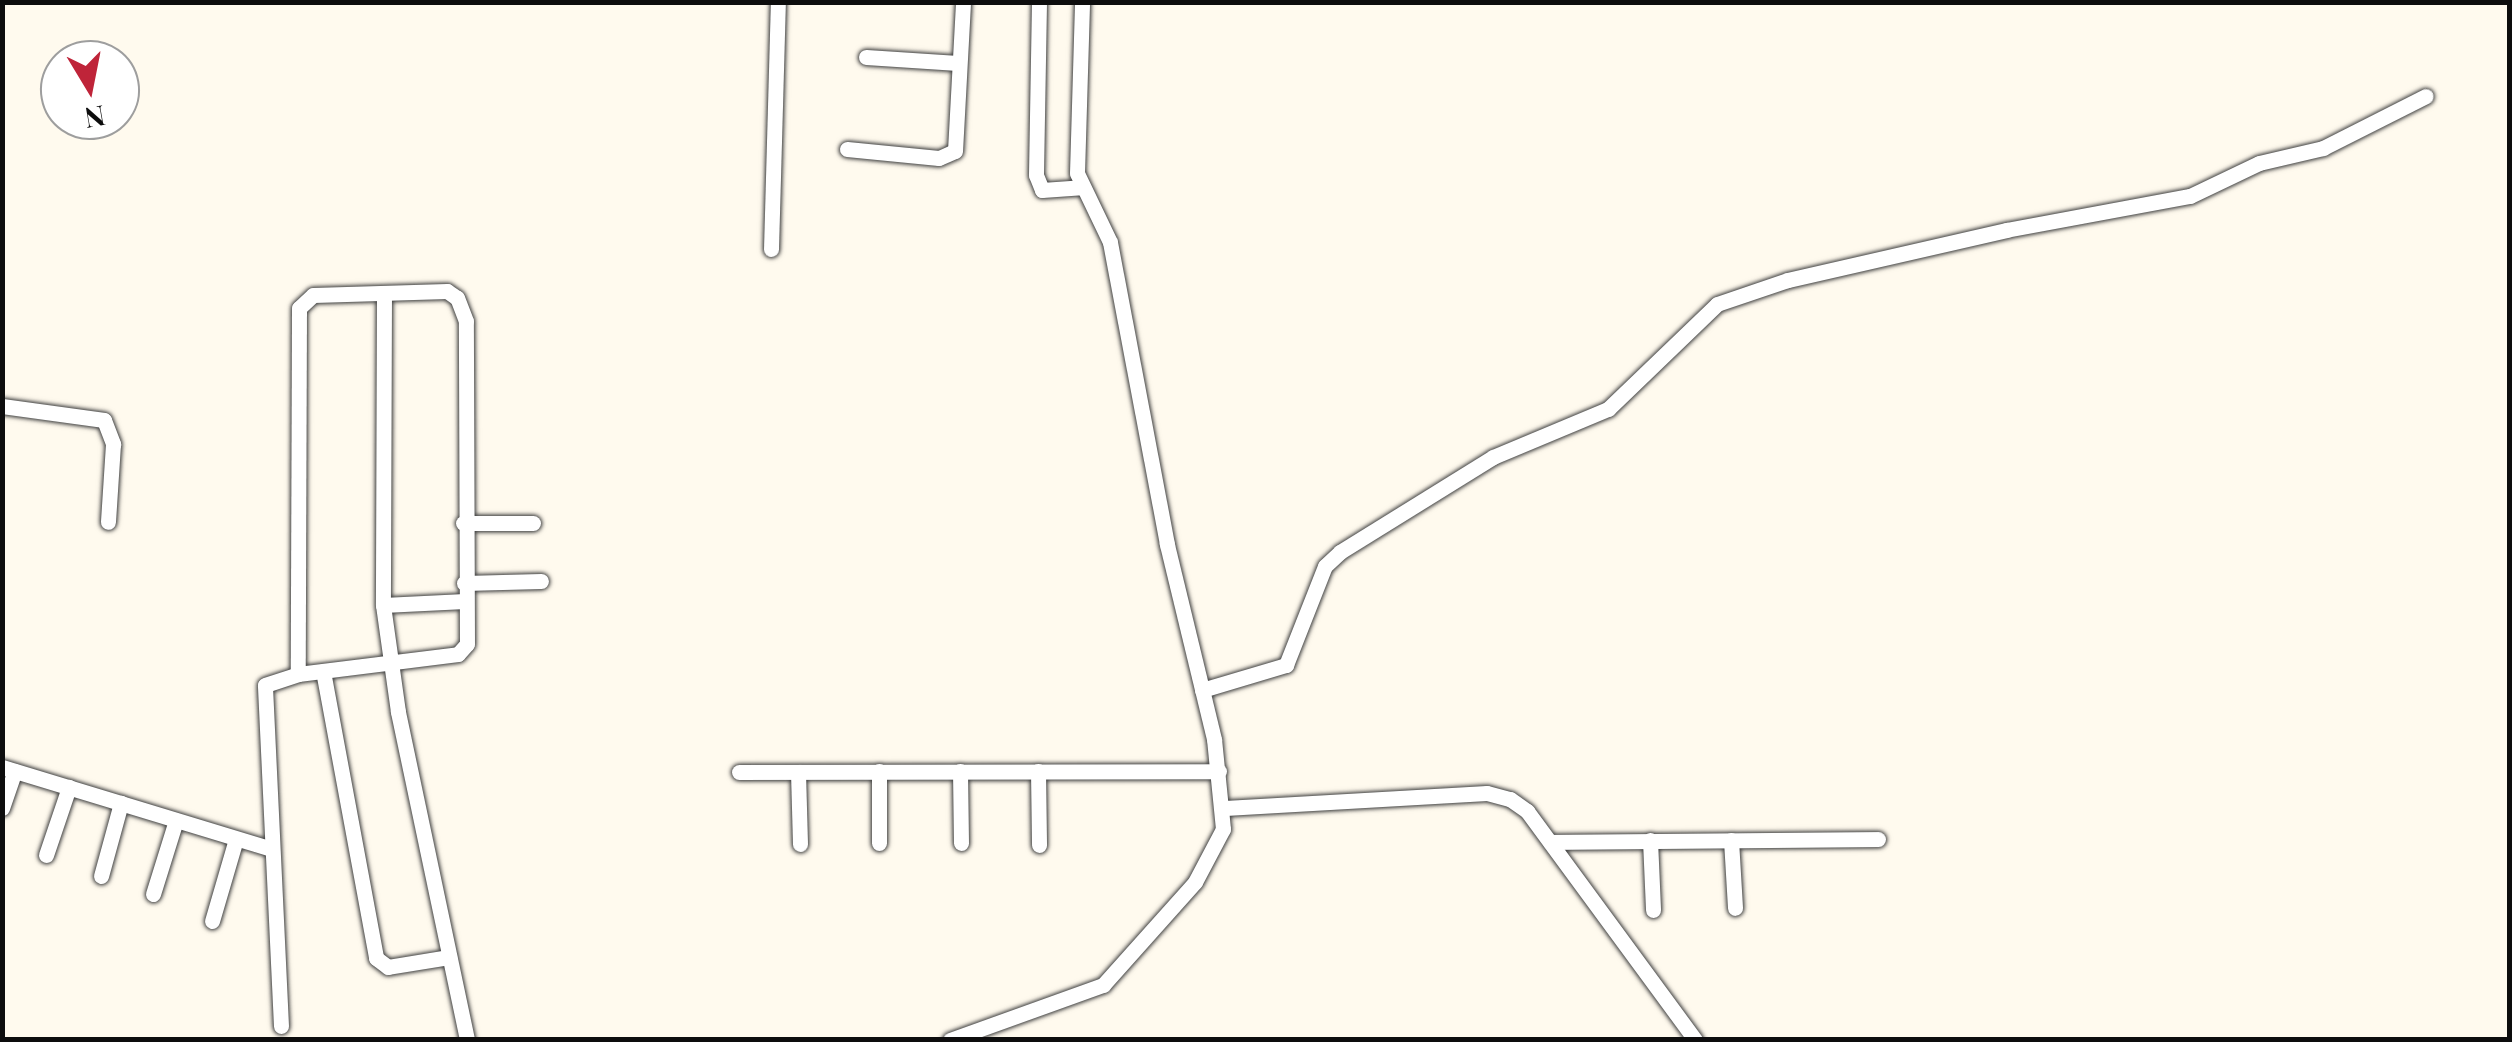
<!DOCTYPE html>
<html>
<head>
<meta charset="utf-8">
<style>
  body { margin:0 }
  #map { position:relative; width:2512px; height:1042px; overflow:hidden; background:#fffaee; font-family:"Playfair Display",serif }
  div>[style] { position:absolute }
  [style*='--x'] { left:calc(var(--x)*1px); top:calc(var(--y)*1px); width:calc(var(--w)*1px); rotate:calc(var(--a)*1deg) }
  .roads { filter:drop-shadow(0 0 2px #404040) drop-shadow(0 0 2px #404040) }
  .minor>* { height:15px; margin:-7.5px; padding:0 7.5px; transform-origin:7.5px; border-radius:7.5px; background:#fff }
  span { translate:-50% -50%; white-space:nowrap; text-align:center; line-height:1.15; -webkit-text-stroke:10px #fff; paint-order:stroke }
  .frame { position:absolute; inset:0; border:5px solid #0d0d0d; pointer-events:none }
  .north { position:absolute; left:40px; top:40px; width:100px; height:100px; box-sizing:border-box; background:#fff; border:2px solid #9e9e9e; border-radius:50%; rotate:170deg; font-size:28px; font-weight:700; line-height:40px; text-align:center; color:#0d0d0d }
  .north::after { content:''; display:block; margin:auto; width:35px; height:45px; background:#bf2439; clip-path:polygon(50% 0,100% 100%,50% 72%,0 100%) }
</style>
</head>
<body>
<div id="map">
  <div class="roads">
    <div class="minor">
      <div style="--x:1039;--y:2;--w:173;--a:91"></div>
      <div style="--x:1036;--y:175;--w:16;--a:68"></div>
      <div style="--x:1042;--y:190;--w:39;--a:-4"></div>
      <div style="--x:866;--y:57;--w:92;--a:3.7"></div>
      <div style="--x:847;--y:149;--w:92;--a:5.6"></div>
      <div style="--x:939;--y:158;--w:17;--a:-24"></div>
      <div style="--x:955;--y:151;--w:149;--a:-86.9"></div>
      <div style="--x:771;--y:249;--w:247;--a:-88.4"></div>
      <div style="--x:384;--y:293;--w:312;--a:90.2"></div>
      <div style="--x:383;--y:605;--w:108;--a:82"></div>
      <div style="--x:398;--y:712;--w:335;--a:78.1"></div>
      <div style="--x:2;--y:406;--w:103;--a:7.8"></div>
      <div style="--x:104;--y:420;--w:26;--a:69"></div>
      <div style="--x:113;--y:444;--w:78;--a:93.7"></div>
      <div style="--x:463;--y:523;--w:70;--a:0"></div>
      <div style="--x:464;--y:583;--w:77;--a:-1.5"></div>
      <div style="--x:383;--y:605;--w:82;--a:-2.8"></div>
      <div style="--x:323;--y:671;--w:292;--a:79.5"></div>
      <div style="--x:376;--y:958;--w:15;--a:37"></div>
      <div style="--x:388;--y:967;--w:62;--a:-9.3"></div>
      <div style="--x:1202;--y:690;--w:88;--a:-16.6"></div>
      <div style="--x:1286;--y:665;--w:106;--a:-68.5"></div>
      <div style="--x:1325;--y:566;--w:21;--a:-43"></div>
      <div style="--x:1340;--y:552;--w:180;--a:-31.8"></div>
      <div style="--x:1493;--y:457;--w:125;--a:-22.7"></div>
      <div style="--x:1608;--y:409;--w:151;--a:-43.9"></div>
      <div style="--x:1717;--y:304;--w:75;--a:-18.7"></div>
      <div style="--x:1788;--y:280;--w:224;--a:-12.9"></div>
      <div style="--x:2006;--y:230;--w:187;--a:-10.5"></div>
      <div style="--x:2190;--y:196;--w:76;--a:-25.6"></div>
      <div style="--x:2259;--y:163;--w:66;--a:-13.2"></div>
      <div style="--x:2323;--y:148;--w:115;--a:-26.8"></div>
      <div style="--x:2;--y:767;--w:282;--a:16.9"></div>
      <div style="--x:879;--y:771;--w:72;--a:90"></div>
      <div style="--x:960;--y:771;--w:72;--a:89.2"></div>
      <div style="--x:1038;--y:771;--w:74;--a:89.2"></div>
      <div style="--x:739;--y:772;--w:480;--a:-0.1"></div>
      <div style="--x:798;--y:772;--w:72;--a:88.4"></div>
      <div style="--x:2;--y:808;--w:39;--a:-71"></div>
      <div style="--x:1225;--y:808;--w:262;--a:-3.3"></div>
      <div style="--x:1487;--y:793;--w:24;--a:15"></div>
      <div style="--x:1510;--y:799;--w:21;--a:35"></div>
      <div style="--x:1527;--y:811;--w:284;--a:53.7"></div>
      <div style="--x:1650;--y:840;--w:70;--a:87.5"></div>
      <div style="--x:1731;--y:840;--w:68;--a:86.6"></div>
      <div style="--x:1550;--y:842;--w:328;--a:-0.5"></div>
      <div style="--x:46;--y:855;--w:72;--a:-71.3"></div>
      <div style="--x:101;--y:876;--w:76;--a:-74.7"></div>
      <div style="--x:153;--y:894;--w:77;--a:-72.7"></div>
      <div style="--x:212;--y:921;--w:85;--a:-73.7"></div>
      <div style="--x:281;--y:1026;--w:341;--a:-92.7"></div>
      <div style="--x:265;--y:685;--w:35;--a:-18"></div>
      <div style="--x:298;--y:674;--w:161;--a:-7.1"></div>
      <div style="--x:458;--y:654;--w:13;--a:-48"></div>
      <div style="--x:467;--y:644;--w:323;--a:-90.2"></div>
      <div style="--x:466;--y:321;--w:25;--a:-111"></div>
      <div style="--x:457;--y:298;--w:12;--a:-145"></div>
      <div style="--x:447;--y:291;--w:134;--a:178.3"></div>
      <div style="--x:313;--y:295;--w:19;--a:137"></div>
      <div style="--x:299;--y:308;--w:366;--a:90.2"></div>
      <div style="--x:950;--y:1040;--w:163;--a:-19.8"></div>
      <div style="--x:1103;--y:985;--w:138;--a:-48.2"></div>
      <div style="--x:1195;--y:882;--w:60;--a:-62.2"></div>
      <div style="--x:1223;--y:829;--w:90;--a:-95.7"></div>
      <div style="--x:1214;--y:739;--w:201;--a:-103.6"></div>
      <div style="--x:1167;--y:544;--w:307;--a:-100.7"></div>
      <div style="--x:1110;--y:242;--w:76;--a:-115.6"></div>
      <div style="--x:1077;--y:173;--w:171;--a:-88.3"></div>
    </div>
  </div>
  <div class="frame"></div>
  <div class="north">N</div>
</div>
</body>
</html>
